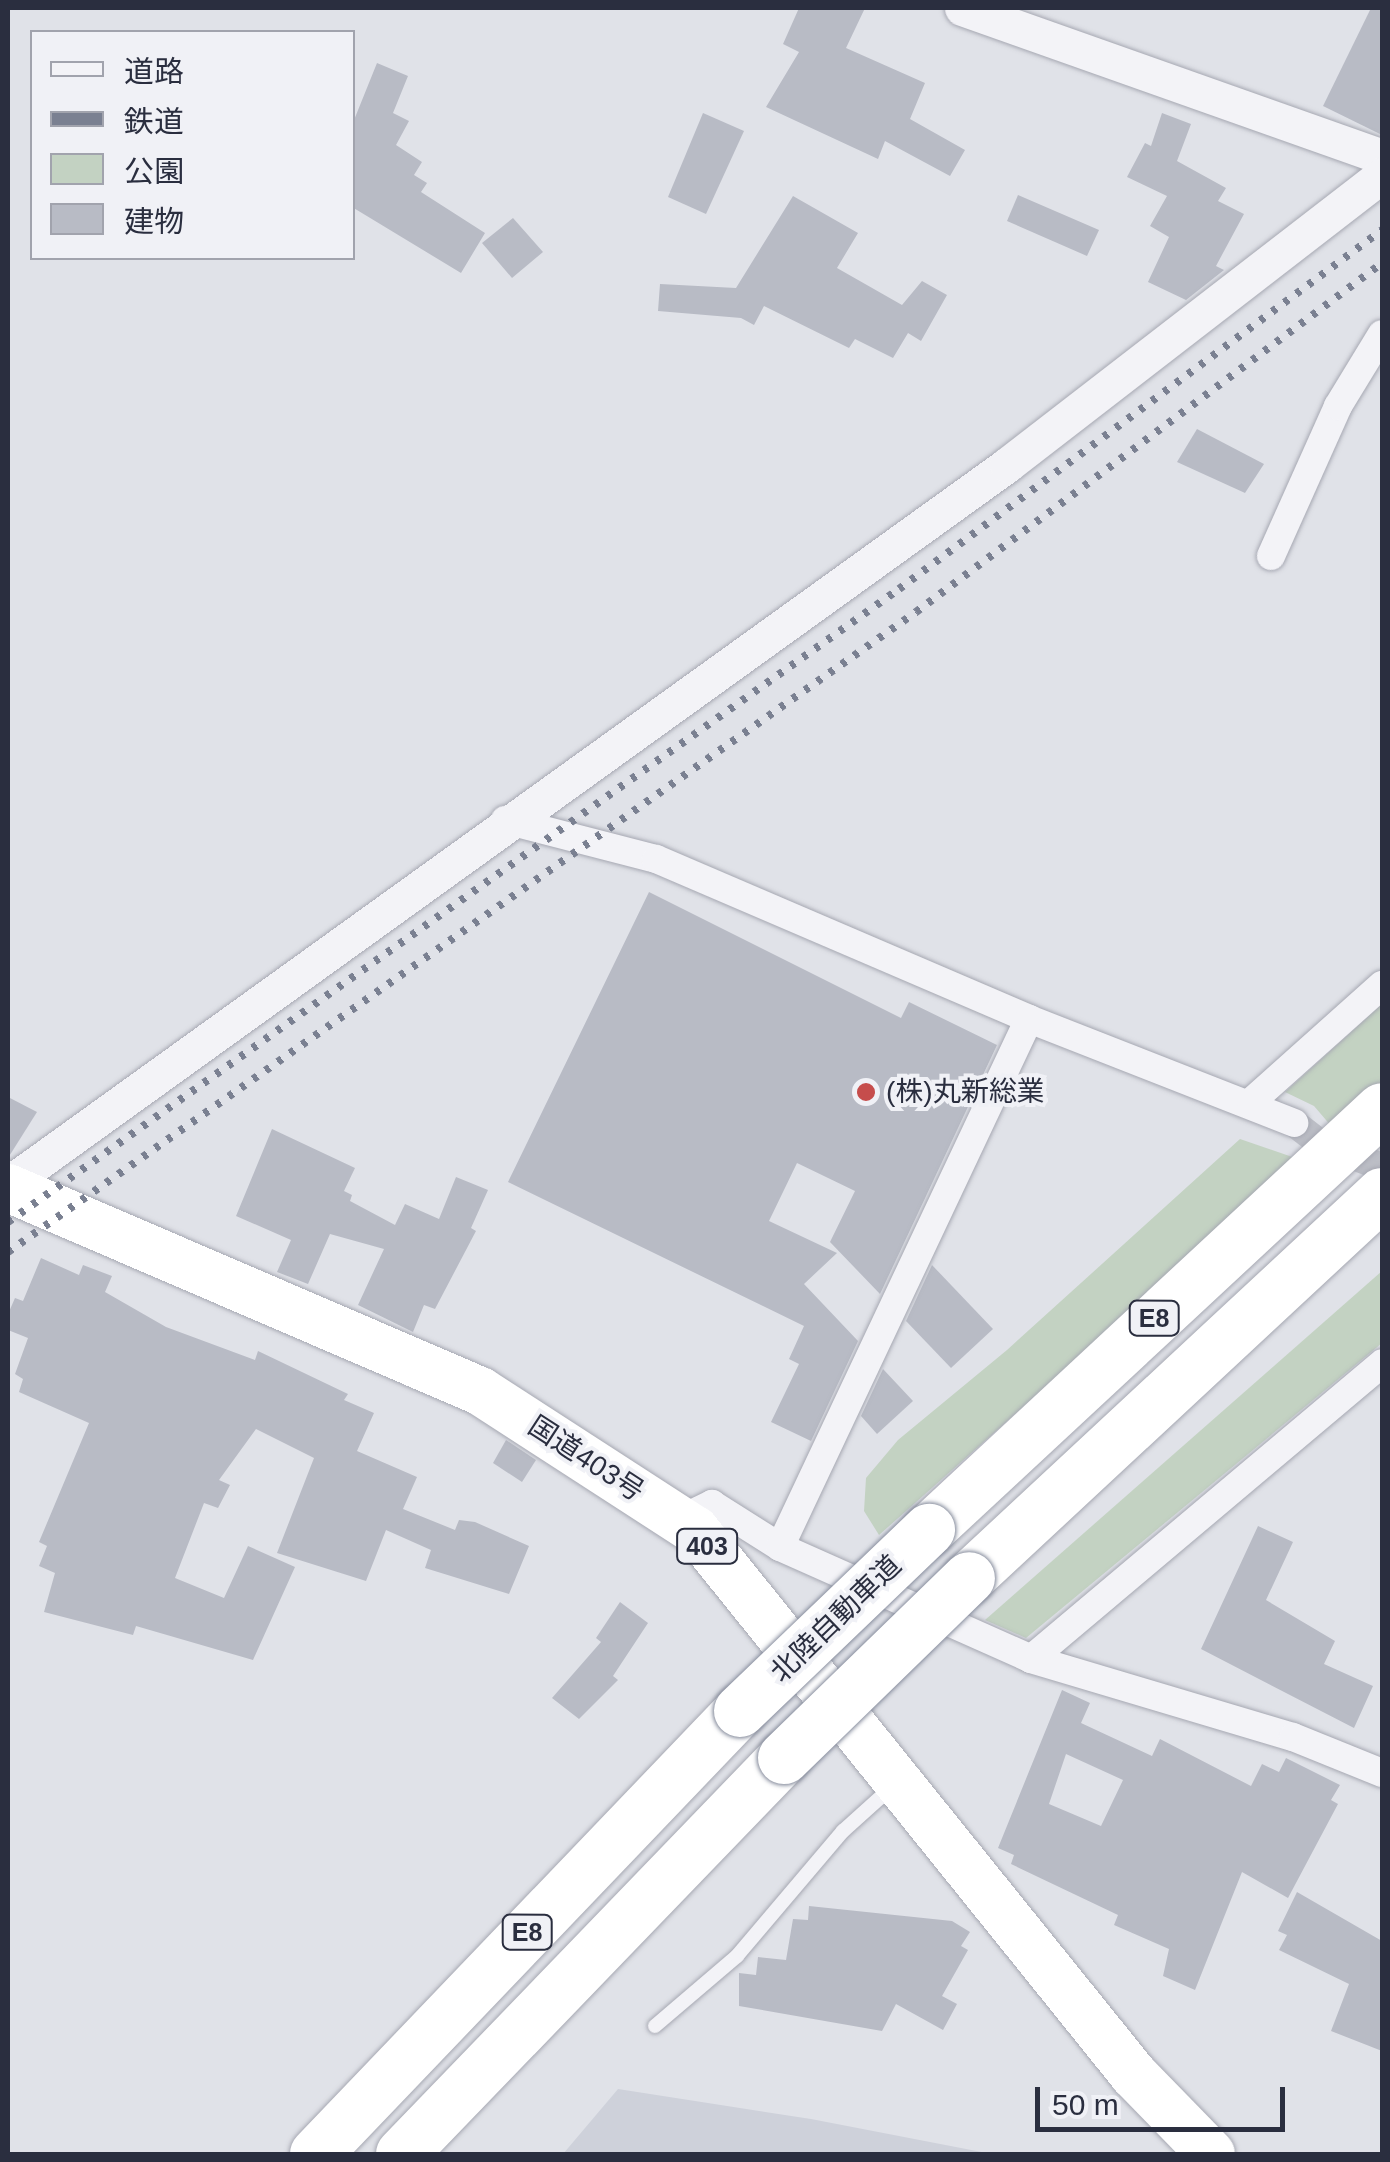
<!DOCTYPE html>
<html>
<head>
<meta charset="utf-8">
<style>
  body { margin:0 }
  #map { position:relative; width:1390px; height:2162px; overflow:hidden; background:#e0e2e8; font-family:Arial,"Noto Sans JP",sans-serif }
  div>[style] { position:absolute }
  [style*='--x'] { left:calc(var(--x)*1px); top:calc(var(--y)*1px); width:calc(var(--w)*1px); rotate:calc(var(--a)*1deg) }
  .built>* { inset:0; background:#ced1da }
  .green>* { inset:0; background:#c3d2c2 }
  .building>* { inset:0; background:#b8bbc5 }
  .minor-tunnel>* { height:28px; margin-top:-14px; transform-origin:0; background:repeating-linear-gradient(90deg,#bcbec6 0 28px,transparent 0 42px) }
  .roads { filter:drop-shadow(0 0 2px #a6a8b2) drop-shadow(0 0 2px #a6a8b2) }
  .service>* { height:14px; margin:-7px; padding:0 7px; transform-origin:7px; border-radius:7px; background:#f3f3f7 }
  .minor>* { height:28px; margin:-14px; padding:0 14px; transform-origin:14px; border-radius:14px; background:#f3f3f7 }
  .tertiary>* { height:35px; margin:-17.5px; padding:0 17.5px; transform-origin:17.5px; border-radius:17.5px; background:#f3f3f7 }
  .trunk>* { height:48px; margin:-24px; padding:0 24px; transform-origin:24px; border-radius:24px; background:#fff }
  .motorway>* { height:52px; margin:-26px; padding:0 26px; transform-origin:26px; border-radius:26px; background:#fff }
  .rail>* { height:8px; margin-top:-4px; transform-origin:0; background:repeating-linear-gradient(90deg,#7a8091 0 5px,transparent 0 15px) }
  .bridges { filter:drop-shadow(0 0 2px #888e9e) drop-shadow(0 0 2px #888e9e) }
  .motorway-bridge>* { height:52px; margin:-26px; padding:0 26px; transform-origin:26px; border-radius:26px; background:#fff }
  .dots>* { width:28px; height:28px; translate:-50% -50%; box-sizing:border-box; border:5px solid #f0f1f6; border-radius:50% }
  span { translate:-50% -50%; white-space:nowrap; text-align:center; line-height:1.15; -webkit-text-stroke:8px #f0f1f6; paint-order:stroke }
  .shield-label span { padding:2px 8px; background:#f0f1f6; border:2px solid; border-radius:8px; -webkit-text-stroke-width:0 }
  .shield-label { font-size:25px; color:#2a2e3f; font-weight:700 }
  .poi-label { font-size:28px; color:#2a2e3f }
  .left { translate:0 -50%; text-align:left }
  .street-label { font-size:28px; color:#2a2e3f }
  .frame { position:absolute; inset:0; border:10px solid #2a2e3f; pointer-events:none }
  .legend { position:absolute; left:30px; top:30px; width:325px; height:230px; box-sizing:border-box; background:#f0f1f6; border:2px solid #a1a3ad; margin:0; padding:12px 18px; list-style:none; font-size:30px; color:#2a2e3f }
  .legend li { display:flex; align-items:center; gap:20px; height:50px }
  .legend b { width:50px; border:2px solid #a1a3ad }
  .scale { position:absolute; left:1035px; top:2087px; width:250px; height:45px; box-sizing:border-box; border:5px solid #2a2e3f; border-top:0; padding-left:12px; font-size:30px; line-height:35px; white-space:nowrap; color:#2a2e3f; -webkit-text-stroke:8px #f0f1f6; paint-order:stroke }
</style>
</head>
<body>
<div id="map">
  <div class="built">
    <div style="clip-path:polygon(618px 2089px,811px 2119px,992px 2154px,563px 2154px)"></div>
  </div>
  <div class="green">
    <div style="clip-path:polygon(1382px 1004px,1382px 1082px,1332px 1127px,1314px 1106px,1285px 1092px)"></div>
    <div style="clip-path:polygon(1240px 1139px,1301px 1160px,879px 1535px,864px 1511px,866px 1478px,898px 1440px,1007px 1350px)"></div>
    <div style="clip-path:polygon(1382px 1271px,1382px 1343px,1026px 1638px,985px 1620px)"></div>
  </div>
  <div class="building">
    <div style="clip-path:polygon(799px 8px,865px 8px,846px 48px,925px 83px,910px 119px,965px 150px,950px 176px,885px 141px,878px 159px,766px 107px,799px 52px,783px 44px)"></div>
    <div style="clip-path:polygon(1371px 8px,1382px 8px,1382px 135px,1323px 106px)"></div>
    <div style="clip-path:polygon(377px 63px,408px 76px,393px 113px,409px 121px,396px 145px,422px 162px,414px 175px,427px 183px,421px 192px,485px 233px,461px 273px,352px 207px,352px 125px)"></div>
    <div style="clip-path:polygon(703px 113px,744px 131px,706px 214px,668px 197px)"></div>
    <div style="clip-path:polygon(1162px 113px,1191px 124px,1177px 161px,1226px 188px,1218px 201px,1244px 214px,1216px 266px,1224px 270px,1186px 300px,1148px 282px,1169px 237px,1150px 226px,1167px 196px,1127px 177px,1145px 143px,1151px 146px)"></div>
    <div style="clip-path:polygon(1018px 195px,1099px 230px,1087px 256px,1007px 221px)"></div>
    <div style="clip-path:polygon(793px 196px,858px 233px,837px 268px,902px 305px,922px 281px,947px 295px,921px 341px,908px 333px,893px 358px,855px 339px,849px 348px,764px 306px,754px 325px,741px 318px,658px 311px,660px 284px,736px 288px)"></div>
    <div style="clip-path:polygon(513px 218px,543px 252px,512px 278px,482px 243px)"></div>
    <div style="clip-path:polygon(1197px 429px,1264px 464px,1245px 493px,1177px 462px)"></div>
    <div style="clip-path:polygon(649px 892px,901px 1018px,909px 1002px,997px 1045px,880px 1294px,830px 1242px,855px 1191px,797px 1163px,769px 1221px,837px 1253px,804px 1284px,858px 1341px,811px 1441px,771px 1422px,799px 1364px,789px 1359px,804px 1326px,508px 1182px)"></div>
    <div style="clip-path:polygon(8px 1097px,37px 1112px,8px 1158px)"></div>
    <div style="clip-path:polygon(272px 1129px,355px 1168px,344px 1191px,352px 1195px,350px 1201px,395px 1225px,405px 1204px,439px 1219px,456px 1177px,488px 1190px,471px 1228px,476px 1231px,435px 1309px,424px 1305px,413px 1332px,358px 1305px,384px 1249px,330px 1234px,308px 1284px,277px 1272px,291px 1240px,236px 1216px)"></div>
    <div style="clip-path:polygon(41px 1258px,79px 1275px,83px 1265px,112px 1276px,105px 1292px,166px 1327px,255px 1360px,258px 1351px,348px 1394px,344px 1400px,374px 1413px,357px 1451px,417px 1477px,403px 1509px,455px 1530px,459px 1520px,475px 1522px,529px 1546px,509px 1594px,425px 1568px,431px 1550px,386px 1530px,366px 1581px,277px 1553px,314px 1458px,256px 1429px,219px 1480px,230px 1485px,218px 1508px,204px 1503px,175px 1578px,224px 1598px,248px 1546px,295px 1567px,253px 1660px,136px 1626px,133px 1635px,44px 1612px,55px 1573px,39px 1566px,47px 1546px,39px 1542px,89px 1423px,19px 1392px,23px 1379px,15px 1374px,28px 1338px,8px 1330px,8px 1314px,15px 1298px,23px 1301px)"></div>
    <div style="clip-path:polygon(932px 1265px,993px 1329px,951px 1368px,906px 1321px)"></div>
    <div style="clip-path:polygon(883px 1369px,913px 1401px,877px 1434px,861px 1416px)"></div>
    <div style="clip-path:polygon(506px 1440px,536px 1460px,522px 1482px,493px 1463px)"></div>
    <div style="clip-path:polygon(1258px 1526px,1293px 1542px,1266px 1600px,1335px 1641px,1324px 1664px,1373px 1686px,1354px 1728px,1201px 1649px)"></div>
    <div style="clip-path:polygon(620px 1602px,648px 1623px,613px 1676px,618px 1680px,579px 1719px,552px 1698px,601px 1642px,596px 1638px)"></div>
    <div style="clip-path:polygon(evenodd,1062px 1690px,1090px 1703px,1081px 1723px,1152px 1756px,1160px 1739px,1251px 1786px,1262px 1764px,1279px 1772px,1286px 1758px,1340px 1785px,1331px 1800px,1338px 1804px,1288px 1898px,1242px 1872px,1195px 1990px,1163px 1976px,1169px 1949px,1114px 1925px,1118px 1915px,1011px 1864px,1014px 1855px,998px 1848px,1062px 1690px,1066px 1754px,1123px 1780px,1101px 1826px,1049px 1804px,1066px 1754px)"></div>
    <div style="clip-path:polygon(1297px 1892px,1382px 1941px,1382px 2051px,1331px 2031px,1349px 1984px,1279px 1950px,1287px 1935px,1278px 1931px)"></div>
    <div style="clip-path:polygon(809px 1906px,952px 1921px,970px 1932px,961px 1946px,968px 1950px,942px 1996px,957px 2004px,943px 2030px,896px 2004px,882px 2031px,739px 2006px,739px 1973px,756px 1975px,758px 1957px,786px 1960px,793px 1919px,808px 1920px)"></div>
  </div>
  <div class="minor-tunnel">
    <div style="--x:1294;--y:1123;--w:33;--a:38"></div>
    <div style="--x:1320;--y:1143;--w:66;--a:21.2"></div>
  </div>
  <div class="roads">
    <div class="service">
      <div style="--x:655;--y:2026;--w:108;--a:-40.5"></div>
      <div style="--x:737;--y:1956;--w:164;--a:-49.7"></div>
      <div style="--x:843;--y:1831;--w:67;--a:-42"></div>
    </div>
    <div class="minor">
      <div style="--x:1271;--y:556;--w:164;--a:-65.9"></div>
      <div style="--x:1338;--y:406;--w:84;--a:-58.6"></div>
      <div style="--x:505;--y:820;--w:156;--a:14.5"></div>
      <div style="--x:656;--y:859;--w:406;--a:23.2"></div>
      <div style="--x:1029;--y:1019;--w:285;--a:21.4"></div>
      <div style="--x:1251;--y:1102;--w:176;--a:-41.8"></div>
      <div style="--x:679;--y:1520;--w:37;--a:-26"></div>
      <div style="--x:712;--y:1504;--w:80;--a:32.3"></div>
      <div style="--x:780;--y:1547;--w:275;--a:24"></div>
      <div style="--x:1031;--y:1659;--w:273;--a:16.6"></div>
      <div style="--x:1293;--y:1737;--w:96;--a:22"></div>
      <div style="--x:780;--y:1547;--w:584;--a:-64.75"></div>
      <div style="--x:1031;--y:1659;--w:459;--a:-40.1"></div>
    </div>
    <div class="tertiary">
      <div style="--x:962;--y:8;--w:446;--a:19.5"></div>
      <div style="--x:8;--y:1184;--w:1231;--a:-35.74"></div>
      <div style="--x:1007;--y:465;--w:474;--a:-37.7"></div>
    </div>
    <div class="trunk">
      <div style="--x:8;--y:1188;--w:514;--a:23.27"></div>
      <div style="--x:480;--y:1391;--w:256;--a:32.9"></div>
      <div style="--x:695;--y:1530;--w:700;--a:51.15"></div>
      <div style="--x:1134;--y:2075;--w:110;--a:45.7"></div>
    </div>
    <div class="motorway">
      <div style="--x:929;--y:1530;--w:618;--a:-42.9"></div>
      <div style="--x:969;--y:1578;--w:564;--a:-42.92"></div>
      <div style="--x:316;--y:2154;--w:613;--a:-46.26"></div>
      <div style="--x:402;--y:2154;--w:550;--a:-46.03"></div>
    </div>
  </div>
  <div class="rail">
    <div style="--x:8;--y:1222;--w:1093;--a:-35.39"></div>
    <div style="--x:899;--y:589;--w:602;--a:-36.62"></div>
    <div style="--x:8;--y:1252;--w:1111;--a:-35.18"></div>
    <div style="--x:916;--y:612;--w:582;--a:-36.83"></div>
  </div>
  <div class="bridges">
    <div class="motorway-bridge">
      <div style="--x:740;--y:1711;--w:262;--a:-43.8"></div>
      <div style="--x:784;--y:1758;--w:258;--a:-44.2"></div>
    </div>
  </div>
  <div class="dots">
    <div style="left:866px;top:1092px;background:#c64d4c"></div>
  </div>
  <div class="shield-label">
    <span style="left:1154px;top:1318px">E8</span>
    <span style="left:707px;top:1546px">403</span>
    <span style="left:527px;top:1932px">E8</span>
  </div>
  <div class="poi-label">
    <span class="left" style="left:886px;top:1092px">(株)丸新総業</span>
  </div>
  <div class="street-label">
    <span style="left:586px;top:1459px;rotate:33deg">国道403号</span>
    <span style="left:836px;top:1619px;rotate:-44deg">北陸自動車道</span>
  </div>
  <div class="frame"></div>
  <ul class="legend">
  <li><b style="height:12px;background:#f3f3f7"></b>道路</li>
  <li><b style="height:12px;background:#7a8091"></b>鉄道</li>
  <li><b style="height:28px;background:#c3d2c2"></b>公園</li>
  <li><b style="height:28px;background:#b8bbc5"></b>建物</li>
  </ul>
  <div class="scale">50 m</div>
</div>
</body>
</html>
